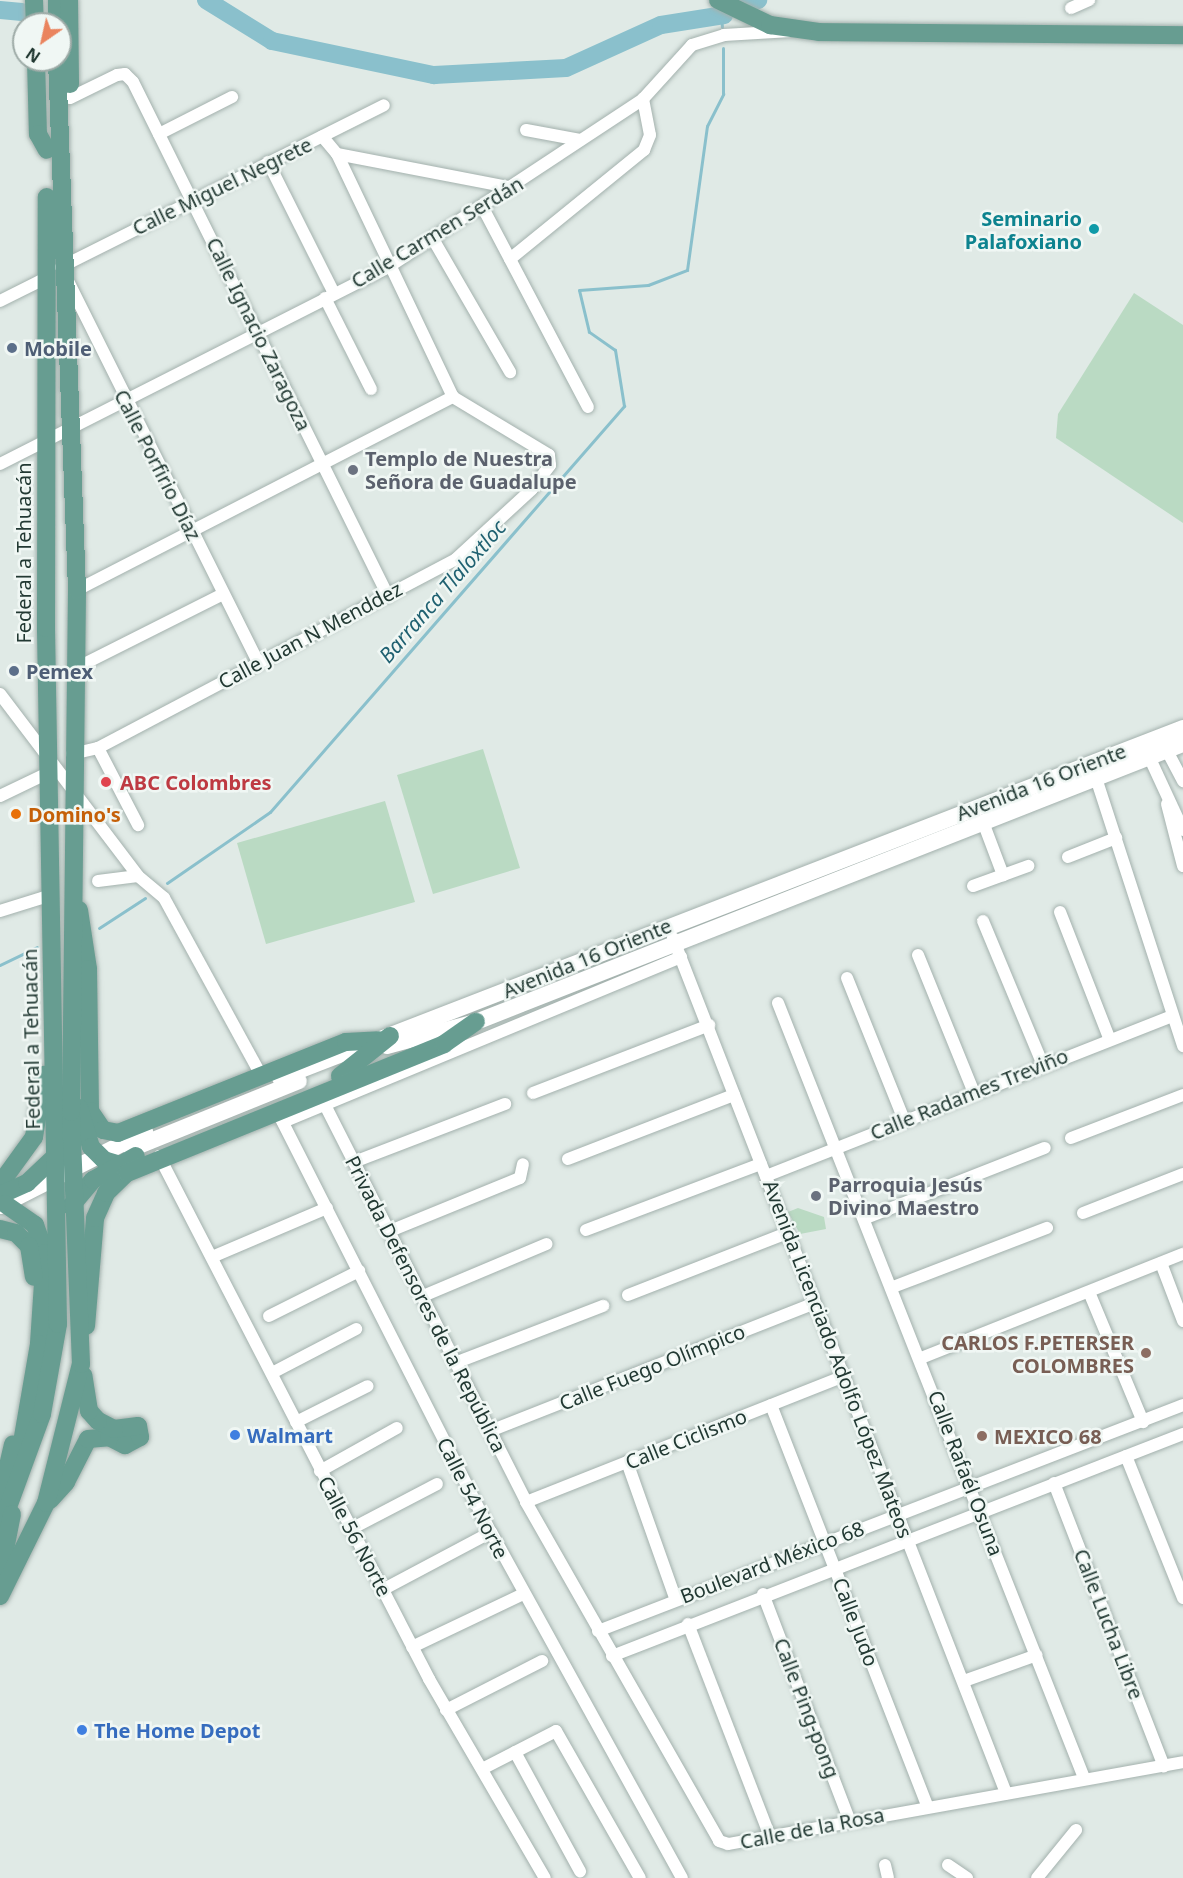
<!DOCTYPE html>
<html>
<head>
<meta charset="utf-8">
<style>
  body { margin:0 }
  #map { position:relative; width:1183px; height:1878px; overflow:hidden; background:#e0eae6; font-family:"Noto Sans",sans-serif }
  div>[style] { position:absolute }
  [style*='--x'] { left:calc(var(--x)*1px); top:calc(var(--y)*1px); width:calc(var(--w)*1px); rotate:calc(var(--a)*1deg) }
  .green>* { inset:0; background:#badac3 }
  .stream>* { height:3px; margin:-1.5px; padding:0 1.5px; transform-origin:1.5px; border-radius:1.5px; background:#8ac0cc }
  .river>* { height:18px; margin:-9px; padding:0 9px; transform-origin:9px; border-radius:9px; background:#8ac0cc }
  .roads { filter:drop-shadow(0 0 2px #a3b1ad) drop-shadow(0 0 2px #a3b1ad) }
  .street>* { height:12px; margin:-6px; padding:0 6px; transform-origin:6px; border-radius:6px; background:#fff }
  .secondary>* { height:16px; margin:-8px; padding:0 8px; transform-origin:8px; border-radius:8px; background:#fff }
  .primary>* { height:18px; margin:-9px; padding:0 9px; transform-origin:9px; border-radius:9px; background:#679d91 }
  .dots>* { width:16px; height:16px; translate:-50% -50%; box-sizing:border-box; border:3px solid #f0f7f4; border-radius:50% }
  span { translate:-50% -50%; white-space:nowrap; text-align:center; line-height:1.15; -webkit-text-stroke:5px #f0f7f4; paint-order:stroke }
  .street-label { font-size:20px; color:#223933 }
  .culture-label { font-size:20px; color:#0d838f; font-weight:700 }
  .right { translate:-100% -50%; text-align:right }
  .service-label { font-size:20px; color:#4e5e75; font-weight:700 }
  .left { translate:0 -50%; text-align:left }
  .worship-label { font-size:20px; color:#5b616d; font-weight:700 }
  .health-label { font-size:20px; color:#be3a42; font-weight:700 }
  .food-label { font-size:20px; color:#c56008; font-weight:700 }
  .education-label { font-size:20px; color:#785e54; font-weight:700 }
  .shop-label { font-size:20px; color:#366cbe; font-weight:700 }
  .water-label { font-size:21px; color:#1f6171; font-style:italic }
  .north { position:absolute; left:12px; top:12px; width:60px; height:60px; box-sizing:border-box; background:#f0f7f4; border:2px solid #9eaba7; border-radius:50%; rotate:214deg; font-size:16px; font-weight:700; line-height:24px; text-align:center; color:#223933 }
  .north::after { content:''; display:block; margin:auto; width:21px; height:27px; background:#ea845e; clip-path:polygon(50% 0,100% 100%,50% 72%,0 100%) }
</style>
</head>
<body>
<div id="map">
  <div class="green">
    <div style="clip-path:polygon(1134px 293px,1183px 325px,1183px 523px,1056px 438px,1058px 414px)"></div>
    <div style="clip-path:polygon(483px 749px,520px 868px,433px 894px,397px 775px)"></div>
    <div style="clip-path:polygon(385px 801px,415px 902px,266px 944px,237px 843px)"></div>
    <div style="clip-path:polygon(798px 1208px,824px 1217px,826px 1229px,800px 1234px,788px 1212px)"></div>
  </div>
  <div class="stream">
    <div style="--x:721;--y:16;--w:11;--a:85"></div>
    <div style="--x:167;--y:883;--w:125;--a:-34.6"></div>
    <div style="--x:270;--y:812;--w:539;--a:-48.91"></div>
    <div style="--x:624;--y:406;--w:57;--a:-99.1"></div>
    <div style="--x:615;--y:350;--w:32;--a:-145"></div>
    <div style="--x:589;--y:332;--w:43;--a:-103.4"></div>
    <div style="--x:579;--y:290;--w:69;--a:-4.1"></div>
    <div style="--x:648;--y:285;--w:42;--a:-21"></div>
    <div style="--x:687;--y:270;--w:145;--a:-82.1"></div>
    <div style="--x:707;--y:126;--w:36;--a:-63"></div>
    <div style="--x:723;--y:94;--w:46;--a:-90"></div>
    <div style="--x:99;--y:928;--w:55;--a:-33.1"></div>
    <div style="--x:0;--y:965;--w:41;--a:-25.9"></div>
  </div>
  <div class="river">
    <div style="--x:206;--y:0;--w:78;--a:31.8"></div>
    <div style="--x:272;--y:41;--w:166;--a:11.9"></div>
    <div style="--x:434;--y:75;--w:132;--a:-3"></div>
    <div style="--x:566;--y:68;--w:104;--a:-24.4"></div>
    <div style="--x:661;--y:25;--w:64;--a:-9"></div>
    <div style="--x:736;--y:9;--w:24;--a:-22"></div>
    <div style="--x:0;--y:10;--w:22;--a:5"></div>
  </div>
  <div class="roads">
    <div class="street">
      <div style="--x:1071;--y:8;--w:20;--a:-24"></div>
      <div style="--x:70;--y:98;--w:52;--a:-26.1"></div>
      <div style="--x:117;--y:75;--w:8;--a:-7"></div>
      <div style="--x:125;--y:74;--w:11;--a:45"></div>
      <div style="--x:133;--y:82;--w:574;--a:63.61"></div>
      <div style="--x:526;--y:130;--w:55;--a:10.5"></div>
      <div style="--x:159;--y:134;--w:82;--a:-26.9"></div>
      <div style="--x:337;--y:154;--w:179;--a:10.9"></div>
      <div style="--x:268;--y:162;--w:147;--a:63.3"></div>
      <div style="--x:483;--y:208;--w:225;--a:62.2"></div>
      <div style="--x:433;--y:239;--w:154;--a:59.9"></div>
      <div style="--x:510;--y:259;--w:173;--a:-39.1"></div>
      <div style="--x:644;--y:150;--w:16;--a:-68"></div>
      <div style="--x:650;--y:135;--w:37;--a:-101"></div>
      <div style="--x:325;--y:298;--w:102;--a:63.2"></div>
      <div style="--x:0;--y:301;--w:54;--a:-26.6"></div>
      <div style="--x:0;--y:464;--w:437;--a:-26.9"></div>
      <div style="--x:390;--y:266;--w:303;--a:-33.4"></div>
      <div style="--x:643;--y:99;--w:73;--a:-47.8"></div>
      <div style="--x:692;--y:45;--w:34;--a:-17"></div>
      <div style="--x:724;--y:35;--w:67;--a:-3.4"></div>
      <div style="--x:77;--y:590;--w:423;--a:-27.2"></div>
      <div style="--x:258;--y:662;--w:441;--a:-116.5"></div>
      <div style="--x:61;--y:267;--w:361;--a:-26.6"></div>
      <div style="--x:76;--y:668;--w:165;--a:-26.7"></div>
      <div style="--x:0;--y:694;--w:228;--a:52.8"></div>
      <div style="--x:138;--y:876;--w:34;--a:40"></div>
      <div style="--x:164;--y:898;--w:202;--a:61.3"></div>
      <div style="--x:1164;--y:745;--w:41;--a:62.2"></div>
      <div style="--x:98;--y:748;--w:87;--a:62.5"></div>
      <div style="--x:1146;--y:750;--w:88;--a:65.2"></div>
      <div style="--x:72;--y:754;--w:27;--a:-13"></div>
      <div style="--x:98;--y:748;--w:405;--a:-27.8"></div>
      <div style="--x:456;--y:559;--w:103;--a:-42.6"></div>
      <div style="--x:532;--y:489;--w:30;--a:-53"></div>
      <div style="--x:550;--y:465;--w:10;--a:-96"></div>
      <div style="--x:549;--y:455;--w:112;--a:-148.9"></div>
      <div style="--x:453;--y:397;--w:269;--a:-115.5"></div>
      <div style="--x:337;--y:154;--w:23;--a:-130"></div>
      <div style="--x:1096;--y:778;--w:282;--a:72"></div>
      <div style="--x:0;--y:796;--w:58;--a:-25.7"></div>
      <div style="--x:1167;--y:804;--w:64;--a:75.5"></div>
      <div style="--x:983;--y:822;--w:57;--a:69.3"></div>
      <div style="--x:1068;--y:857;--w:52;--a:-21.6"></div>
      <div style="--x:98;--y:881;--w:40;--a:-7.1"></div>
      <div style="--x:973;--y:886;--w:59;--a:-20"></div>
      <div style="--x:0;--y:911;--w:53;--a:-17.4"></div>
      <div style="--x:1060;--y:912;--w:135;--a:68.7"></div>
      <div style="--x:983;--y:921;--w:156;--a:67.4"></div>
      <div style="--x:673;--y:938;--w:918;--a:68.72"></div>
      <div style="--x:918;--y:955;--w:149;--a:67.9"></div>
      <div style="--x:847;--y:978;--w:153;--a:68.1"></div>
      <div style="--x:778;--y:1003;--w:833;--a:68.45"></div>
      <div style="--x:533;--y:1093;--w:189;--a:-21.1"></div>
      <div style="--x:325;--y:1105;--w:445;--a:63.1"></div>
      <div style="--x:526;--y:1502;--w:390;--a:60.3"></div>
      <div style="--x:719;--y:1841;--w:9;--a:18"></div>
      <div style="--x:728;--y:1844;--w:462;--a:-10.2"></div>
      <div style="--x:277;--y:1111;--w:472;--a:63.1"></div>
      <div style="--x:491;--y:1532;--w:395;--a:61.1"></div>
      <div style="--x:283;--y:1122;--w:431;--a:-22.5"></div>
      <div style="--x:1071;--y:1138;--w:120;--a:-21"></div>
      <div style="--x:159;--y:1156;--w:589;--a:62.69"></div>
      <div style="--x:429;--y:1679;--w:230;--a:59.8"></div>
      <div style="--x:568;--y:1159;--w:178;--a:-21.1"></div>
      <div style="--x:354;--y:1162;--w:162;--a:-21"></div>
      <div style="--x:766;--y:1176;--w:437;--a:-21.5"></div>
      <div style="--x:1083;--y:1213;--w:107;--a:-21.3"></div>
      <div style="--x:866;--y:1218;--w:192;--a:-21.4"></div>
      <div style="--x:586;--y:1230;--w:187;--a:-20.7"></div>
      <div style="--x:390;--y:1231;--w:140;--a:-22.2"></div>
      <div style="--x:520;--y:1178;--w:14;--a:-78"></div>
      <div style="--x:212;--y:1257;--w:125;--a:-23.1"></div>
      <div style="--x:1161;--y:1263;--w:62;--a:69.2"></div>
      <div style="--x:893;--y:1287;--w:165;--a:-21"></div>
      <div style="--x:1089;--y:1292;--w:141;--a:67.4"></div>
      <div style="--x:628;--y:1295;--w:171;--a:-21.3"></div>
      <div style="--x:423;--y:1296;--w:134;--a:-22.8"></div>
      <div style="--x:269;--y:1316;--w:101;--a:-26.6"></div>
      <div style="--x:921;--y:1358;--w:282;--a:-21.7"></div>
      <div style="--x:455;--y:1363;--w:159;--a:-21.1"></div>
      <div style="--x:272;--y:1373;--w:95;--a:-27.6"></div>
      <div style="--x:771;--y:1405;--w:430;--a:68.7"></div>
      <div style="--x:296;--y:1422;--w:80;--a:-26.6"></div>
      <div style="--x:490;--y:1431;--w:349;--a:-21.5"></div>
      <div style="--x:1126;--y:1456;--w:153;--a:68.1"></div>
      <div style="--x:627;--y:1462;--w:146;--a:70.5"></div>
      <div style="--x:320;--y:1471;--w:88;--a:-29.2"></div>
      <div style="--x:1054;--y:1483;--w:304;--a:68.8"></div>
      <div style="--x:526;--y:1502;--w:343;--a:-21.6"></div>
      <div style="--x:351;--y:1529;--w:97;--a:-27.6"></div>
      <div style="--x:384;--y:1589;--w:121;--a:-28"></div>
      <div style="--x:763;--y:1594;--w:244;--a:69.1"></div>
      <div style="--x:688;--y:1624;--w:227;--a:68.9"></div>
      <div style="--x:598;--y:1631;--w:627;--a:-21.12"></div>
      <div style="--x:412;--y:1647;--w:123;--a:-25.5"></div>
      <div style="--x:612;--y:1656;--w:613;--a:-21.25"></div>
      <div style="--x:964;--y:1681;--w:77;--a:-19.6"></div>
      <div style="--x:446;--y:1710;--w:108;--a:-27"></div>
      <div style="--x:515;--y:1752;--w:136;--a:61.4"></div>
      <div style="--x:482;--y:1769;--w:83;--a:-27.2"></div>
      <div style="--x:556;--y:1731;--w:169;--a:60.3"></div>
      <div style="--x:885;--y:1865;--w:13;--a:77"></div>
      <div style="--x:948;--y:1865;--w:23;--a:34"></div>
      <div style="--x:1037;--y:1878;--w:62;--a:-50.9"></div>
    </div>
    <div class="secondary">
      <div style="--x:387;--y:1046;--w:92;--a:-15.1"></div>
      <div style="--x:476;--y:1022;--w:760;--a:-21.47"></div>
      <div style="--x:280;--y:1078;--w:968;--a:-21.19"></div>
      <div style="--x:131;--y:1149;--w:181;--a:-22"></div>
      <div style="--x:0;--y:1206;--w:163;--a:-27"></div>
    </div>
    <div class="primary">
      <div style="--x:34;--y:0;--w:24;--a:88"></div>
      <div style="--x:57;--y:0;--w:24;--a:90"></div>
      <div style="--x:69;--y:0;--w:84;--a:89.3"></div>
      <div style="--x:718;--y:0;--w:58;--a:25.7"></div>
      <div style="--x:770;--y:25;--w:49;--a:8.1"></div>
      <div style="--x:819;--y:32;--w:364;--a:0.5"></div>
      <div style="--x:36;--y:60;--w:74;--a:88.5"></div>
      <div style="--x:38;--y:134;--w:18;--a:61"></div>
      <div style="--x:79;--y:910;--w:60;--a:81.3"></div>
      <div style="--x:88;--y:969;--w:142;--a:89.2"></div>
      <div style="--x:90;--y:1111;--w:23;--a:56"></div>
      <div style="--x:103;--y:1130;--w:15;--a:11"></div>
      <div style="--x:118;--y:1133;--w:245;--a:-21.8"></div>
      <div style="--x:346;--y:1042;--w:33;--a:-3"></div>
      <div style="--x:340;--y:1076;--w:64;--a:-38.7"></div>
      <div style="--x:79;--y:1108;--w:41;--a:72.9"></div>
      <div style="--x:91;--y:1147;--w:18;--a:45"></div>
      <div style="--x:104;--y:1160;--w:21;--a:17"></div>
      <div style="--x:0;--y:1184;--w:58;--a:-54.1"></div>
      <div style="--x:34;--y:1137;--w:63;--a:-80.8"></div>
      <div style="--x:0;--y:1195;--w:30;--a:-24"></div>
      <div style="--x:27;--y:1183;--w:47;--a:-43.3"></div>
      <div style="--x:5;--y:1204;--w:37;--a:35"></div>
      <div style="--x:35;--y:1225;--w:30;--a:70"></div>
      <div style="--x:45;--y:1253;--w:91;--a:93.8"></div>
      <div style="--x:39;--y:1344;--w:118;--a:99.8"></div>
      <div style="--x:71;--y:1206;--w:34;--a:-50"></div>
      <div style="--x:93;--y:1180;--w:49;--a:-29.2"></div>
      <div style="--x:0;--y:1229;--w:16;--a:14"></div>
      <div style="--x:16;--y:1233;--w:18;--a:45"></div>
      <div style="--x:29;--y:1246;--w:31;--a:81"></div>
      <div style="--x:86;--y:1326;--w:108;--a:-85.2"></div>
      <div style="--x:95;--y:1218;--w:27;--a:-66"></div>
      <div style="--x:106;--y:1193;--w:29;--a:-44"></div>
      <div style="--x:127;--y:1173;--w:342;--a:-22.1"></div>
      <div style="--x:444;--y:1044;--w:39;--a:-35"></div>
      <div style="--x:0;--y:1500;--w:57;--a:-76.9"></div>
      <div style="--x:50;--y:1500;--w:24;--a:-48"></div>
      <div style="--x:66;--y:1482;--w:48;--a:-62.9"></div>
      <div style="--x:88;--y:1439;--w:21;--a:-5"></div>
      <div style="--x:109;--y:1437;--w:18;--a:27"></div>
      <div style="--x:125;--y:1445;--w:17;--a:-28"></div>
      <div style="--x:140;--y:1437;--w:11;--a:-100"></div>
      <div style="--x:138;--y:1426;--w:24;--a:173"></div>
      <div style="--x:114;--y:1429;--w:18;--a:-153"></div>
      <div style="--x:98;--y:1421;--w:13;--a:-132"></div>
      <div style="--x:89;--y:1411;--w:36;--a:-99"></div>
      <div style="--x:0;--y:1529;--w:122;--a:-69.9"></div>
      <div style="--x:42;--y:1414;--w:91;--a:-79.9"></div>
      <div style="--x:58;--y:1324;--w:696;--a:-90.99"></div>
      <div style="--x:46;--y:628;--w:431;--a:-89.9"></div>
      <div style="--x:0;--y:1575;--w:62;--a:-78.9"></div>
      <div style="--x:0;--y:1596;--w:104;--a:-63.7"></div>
      <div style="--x:46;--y:1503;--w:143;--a:-75.9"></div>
      <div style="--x:81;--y:1364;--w:252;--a:-92.3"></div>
      <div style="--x:71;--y:1112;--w:522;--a:-89.34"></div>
      <div style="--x:77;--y:590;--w:530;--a:-92.16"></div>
    </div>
  </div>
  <div class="dots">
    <div style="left:1094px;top:229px;background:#0f9aa8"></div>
    <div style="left:12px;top:348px;background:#5c6f8a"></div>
    <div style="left:353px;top:470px;background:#6b7280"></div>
    <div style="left:14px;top:671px;background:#5c6f8a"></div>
    <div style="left:106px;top:782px;background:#e0444e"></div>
    <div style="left:16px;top:814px;background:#e8710a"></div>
    <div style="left:816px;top:1196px;background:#6b7280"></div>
    <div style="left:1146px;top:1353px;background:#8d6e63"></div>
    <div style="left:235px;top:1435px;background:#3f7fe0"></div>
    <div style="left:982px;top:1436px;background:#8d6e63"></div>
    <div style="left:82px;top:1730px;background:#3f7fe0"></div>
  </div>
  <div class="street-label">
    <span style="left:222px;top:186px;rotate:-26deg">Calle Miguel Negrete</span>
    <span style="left:437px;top:232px;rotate:-31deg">Calle Carmen Serdán</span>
    <span style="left:259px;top:334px;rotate:64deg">Calle Ignacio Zaragoza</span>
    <span style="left:158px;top:465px;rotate:63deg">Calle Porfirio Díaz</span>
    <span style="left:23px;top:553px;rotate:-90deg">Federal a Tehuacán</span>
    <span style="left:310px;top:635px;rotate:-28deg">Calle Juan N Menddez</span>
    <span style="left:1041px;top:782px;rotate:-21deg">Avenida 16 Oriente</span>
    <span style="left:587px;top:958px;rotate:-22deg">Avenida 16 Oriente</span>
    <span style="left:31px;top:1039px;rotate:-91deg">Federal a Tehuacán</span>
    <span style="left:969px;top:1094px;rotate:-22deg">Calle Radames Treviño</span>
    <span style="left:426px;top:1304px;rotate:63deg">Privada Defensores de la República</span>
    <span style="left:838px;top:1359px;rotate:69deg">Avenida Licenciado Adolfo López Mateos</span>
    <span style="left:652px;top:1367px;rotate:-22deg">Calle Fuego Olímpico</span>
    <span style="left:686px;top:1439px;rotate:-22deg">Calle Ciclismo</span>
    <span style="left:966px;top:1473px;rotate:69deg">Calle Rafaél Osuna</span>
    <span style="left:473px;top:1498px;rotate:63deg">Calle 54 Norte</span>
    <span style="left:355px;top:1536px;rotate:62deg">Calle 56 Norte</span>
    <span style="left:772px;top:1562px;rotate:-21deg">Boulevard México 68</span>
    <span style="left:856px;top:1622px;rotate:69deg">Calle Judo</span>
    <span style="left:1109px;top:1624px;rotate:69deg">Calle Lucha Libre</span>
    <span style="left:807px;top:1708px;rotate:69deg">Calle Ping-pong</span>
    <span style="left:812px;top:1828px;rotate:-11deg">Calle de la Rosa</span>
  </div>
  <div class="culture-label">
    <span class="right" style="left:1082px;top:230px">Seminario<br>Palafoxiano</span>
  </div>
  <div class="service-label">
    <span class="left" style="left:24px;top:348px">Mobile</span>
    <span class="left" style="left:26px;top:671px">Pemex</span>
  </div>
  <div class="worship-label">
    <span class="left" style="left:365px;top:470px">Templo de Nuestra<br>Señora de Guadalupe</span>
    <span class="left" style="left:828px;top:1196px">Parroquia Jesús<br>Divino Maestro</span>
  </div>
  <div class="health-label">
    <span class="left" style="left:120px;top:782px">ABC Colombres</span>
  </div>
  <div class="food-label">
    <span class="left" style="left:28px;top:814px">Domino's</span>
  </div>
  <div class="education-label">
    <span class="right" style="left:1134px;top:1354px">CARLOS F.PETERSER<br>COLOMBRES</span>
    <span class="left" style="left:994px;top:1436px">MEXICO 68</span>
  </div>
  <div class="shop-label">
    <span class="left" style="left:247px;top:1435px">Walmart</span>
    <span class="left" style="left:94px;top:1730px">The Home Depot</span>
  </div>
  <div class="water-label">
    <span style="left:442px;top:591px;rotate:-49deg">Barranca Tlaloxtloc</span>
  </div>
  <div class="north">N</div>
</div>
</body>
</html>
